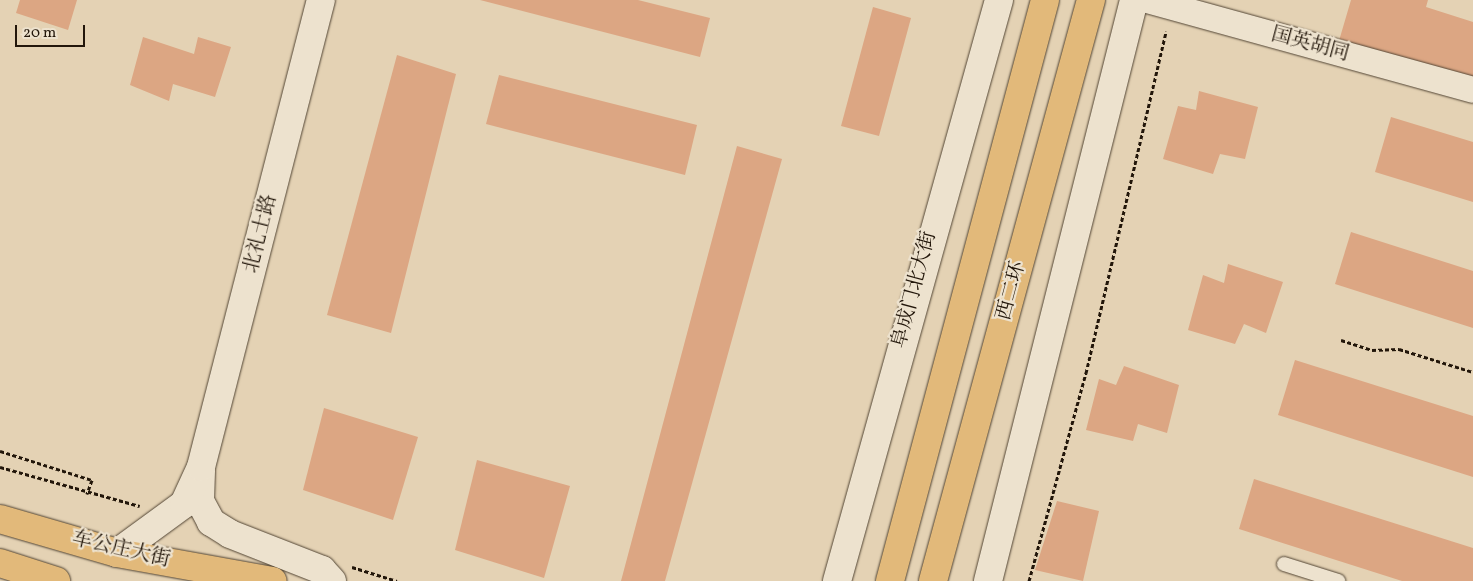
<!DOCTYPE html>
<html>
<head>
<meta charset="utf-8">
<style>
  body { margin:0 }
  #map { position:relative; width:1473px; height:581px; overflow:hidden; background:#e4d2b4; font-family:Vollkorn,"Noto Serif SC",serif }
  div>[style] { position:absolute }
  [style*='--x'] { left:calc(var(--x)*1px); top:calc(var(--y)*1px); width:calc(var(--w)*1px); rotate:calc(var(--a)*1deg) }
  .building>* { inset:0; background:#dca683 }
  .path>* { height:3px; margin-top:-1.5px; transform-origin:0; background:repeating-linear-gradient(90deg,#22160a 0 4px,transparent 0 6.5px) }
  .roads { filter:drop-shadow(0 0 1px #524534) drop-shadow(0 0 1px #524534) }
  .lane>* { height:14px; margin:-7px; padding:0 7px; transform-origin:7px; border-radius:7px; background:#ede2ce }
  .street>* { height:26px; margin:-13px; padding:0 13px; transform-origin:13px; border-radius:13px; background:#ede2ce }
  .secondary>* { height:28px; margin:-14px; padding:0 14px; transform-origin:14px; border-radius:14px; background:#ede2ce }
  .primary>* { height:28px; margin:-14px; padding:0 14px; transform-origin:14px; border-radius:14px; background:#e2b97a }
  .highway>* { height:28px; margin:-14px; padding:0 14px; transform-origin:14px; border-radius:14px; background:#e2b97a }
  span { translate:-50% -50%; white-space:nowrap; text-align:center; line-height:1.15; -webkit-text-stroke:4.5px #ede2ce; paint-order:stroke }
  .street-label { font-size:20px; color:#22160a }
  .scale { position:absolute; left:15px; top:25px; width:70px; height:22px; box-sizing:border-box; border:2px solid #22160a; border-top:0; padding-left:6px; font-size:15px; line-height:18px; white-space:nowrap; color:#22160a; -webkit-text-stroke:4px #ede2ce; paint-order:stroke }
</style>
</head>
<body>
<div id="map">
  <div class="building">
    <div style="clip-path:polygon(20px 0,77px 0,68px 30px,16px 13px)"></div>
    <div style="clip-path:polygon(480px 0,638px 0,710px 18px,700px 57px)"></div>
    <div style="clip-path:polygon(1351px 0,1428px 0,1426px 7px,1473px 22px,1473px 89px,1336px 51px)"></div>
    <div style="clip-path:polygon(873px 7px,911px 18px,879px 136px,841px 126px)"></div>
    <div style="clip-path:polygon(143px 37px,194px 54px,198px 37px,231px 47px,215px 97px,173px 84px,169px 101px,130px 85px)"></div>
    <div style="clip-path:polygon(397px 55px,456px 74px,391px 333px,327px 315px)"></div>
    <div style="clip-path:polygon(499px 75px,697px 125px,685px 175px,486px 124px)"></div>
    <div style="clip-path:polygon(1199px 91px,1258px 107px,1245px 159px,1220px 154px,1213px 174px,1163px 159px,1178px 106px,1196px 110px)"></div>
    <div style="clip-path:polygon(1391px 117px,1473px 142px,1473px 202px,1375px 172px)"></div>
    <div style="clip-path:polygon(737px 146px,782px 159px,665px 581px,621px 581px)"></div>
    <div style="clip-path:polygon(1351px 232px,1473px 271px,1473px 328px,1335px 284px)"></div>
    <div style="clip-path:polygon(1228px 264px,1283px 282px,1266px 333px,1244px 324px,1235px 344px,1188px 330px,1203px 275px,1224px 283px)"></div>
    <div style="clip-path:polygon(1295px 360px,1473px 416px,1473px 477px,1278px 415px)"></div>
    <div style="clip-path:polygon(1124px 366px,1179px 385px,1167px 433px,1138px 424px,1133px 441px,1086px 430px,1099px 379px,1116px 385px)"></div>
    <div style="clip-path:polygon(324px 408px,418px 437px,393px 520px,303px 490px)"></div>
    <div style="clip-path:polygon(477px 460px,570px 486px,544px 578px,455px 550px)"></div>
    <div style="clip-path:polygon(1254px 479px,1473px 548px,1473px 581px,1402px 581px,1239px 529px)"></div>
    <div style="clip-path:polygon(1057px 501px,1099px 511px,1083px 581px,1035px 570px)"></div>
  </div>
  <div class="path">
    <div style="--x:1341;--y:340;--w:33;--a:18"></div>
    <div style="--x:1372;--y:350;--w:27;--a:-2"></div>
    <div style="--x:1399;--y:349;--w:77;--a:17.3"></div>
    <div style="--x:0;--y:451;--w:96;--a:17.5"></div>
    <div style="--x:92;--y:480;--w:15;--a:110"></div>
    <div style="--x:0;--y:467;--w:145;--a:15.6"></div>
    <div style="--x:352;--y:567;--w:47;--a:17.3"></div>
    <div style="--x:1029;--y:581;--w:216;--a:-74.7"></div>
    <div style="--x:1086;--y:373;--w:351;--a:-76.8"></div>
  </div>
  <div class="roads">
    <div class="lane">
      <div style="--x:1284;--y:564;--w:57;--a:17.5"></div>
    </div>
    <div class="street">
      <div style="--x:1147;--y:0;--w:338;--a:15.4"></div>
    </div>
    <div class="secondary">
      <div style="--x:201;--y:471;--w:30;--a:92"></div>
      <div style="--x:200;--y:501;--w:24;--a:62"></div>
      <div style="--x:211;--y:522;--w:22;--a:32"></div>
      <div style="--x:230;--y:534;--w:99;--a:21.4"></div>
      <div style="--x:322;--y:570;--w:15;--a:48"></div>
      <div style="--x:117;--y:553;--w:83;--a:-36.2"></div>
      <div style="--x:184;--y:504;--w:41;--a:-65.3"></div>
      <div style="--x:201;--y:467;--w:482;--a:-75.6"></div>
      <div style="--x:837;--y:581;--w:603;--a:-74.42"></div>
      <div style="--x:988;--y:581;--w:599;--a:-75.89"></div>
    </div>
    <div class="primary">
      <div style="--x:0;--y:519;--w:122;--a:16.2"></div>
      <div style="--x:117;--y:553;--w:158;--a:10.2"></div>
      <div style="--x:0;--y:563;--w:59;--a:17.8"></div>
    </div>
    <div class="highway">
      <div style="--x:890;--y:581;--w:601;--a:-75.06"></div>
      <div style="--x:933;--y:581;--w:602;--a:-74.79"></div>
    </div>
  </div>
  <div class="street-label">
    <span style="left:1310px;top:45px;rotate:15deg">国英胡同</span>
    <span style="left:261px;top:234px;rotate:-76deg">北礼士路</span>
    <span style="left:915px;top:290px;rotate:-75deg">阜成门北大街</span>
    <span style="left:1012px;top:291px;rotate:-75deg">西二环</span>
    <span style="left:121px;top:550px;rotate:13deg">车公庄大街</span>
  </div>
  <div class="scale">20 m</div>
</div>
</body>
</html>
